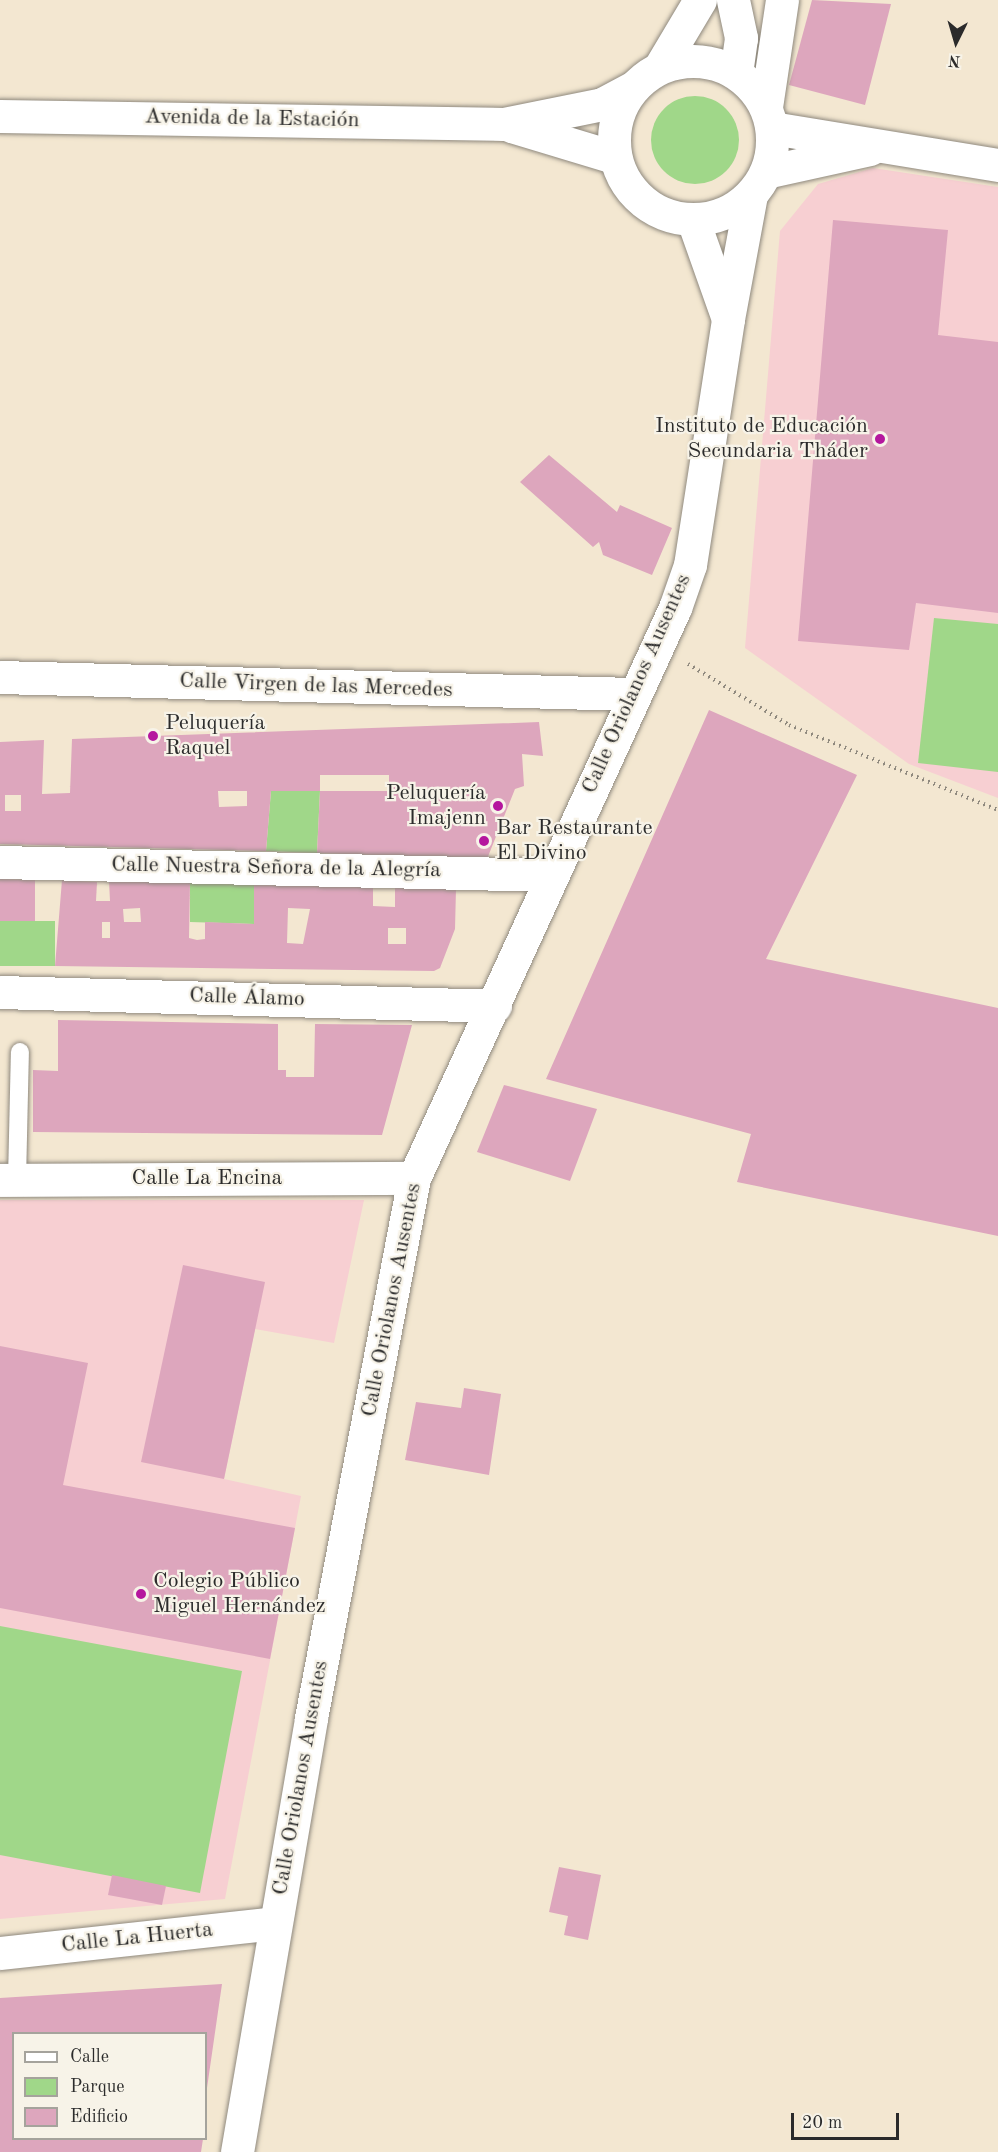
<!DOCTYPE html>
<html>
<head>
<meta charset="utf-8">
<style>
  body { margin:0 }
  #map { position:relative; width:998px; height:2152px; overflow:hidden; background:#f3e7d1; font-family:"Old Standard TT",serif }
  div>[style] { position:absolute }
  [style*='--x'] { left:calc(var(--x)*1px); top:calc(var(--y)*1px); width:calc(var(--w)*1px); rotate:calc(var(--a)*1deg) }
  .built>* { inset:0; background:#f7cfd2 }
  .green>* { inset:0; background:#a0d789 }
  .round { border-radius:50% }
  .building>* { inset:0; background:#dda6bd }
  .path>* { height:4px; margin-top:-2px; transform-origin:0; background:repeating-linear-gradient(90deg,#8f897e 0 1.5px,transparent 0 6px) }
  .roads { filter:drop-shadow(0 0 2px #8f897e) drop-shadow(0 0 2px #8f897e) }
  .service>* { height:18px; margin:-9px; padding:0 9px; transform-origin:9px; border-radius:9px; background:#fff }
  .minor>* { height:33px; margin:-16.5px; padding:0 16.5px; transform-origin:16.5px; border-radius:16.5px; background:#fff }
  .tertiary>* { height:33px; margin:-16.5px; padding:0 16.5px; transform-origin:16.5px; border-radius:16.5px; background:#fff }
  .secondary>* { height:33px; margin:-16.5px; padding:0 16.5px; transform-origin:16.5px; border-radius:16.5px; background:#fff }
  .secondary>.ring { margin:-16.5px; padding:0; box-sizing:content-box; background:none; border:33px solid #fff; border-radius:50% }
  .dots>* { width:16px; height:16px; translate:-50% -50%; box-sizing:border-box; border:3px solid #f7f3e8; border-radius:50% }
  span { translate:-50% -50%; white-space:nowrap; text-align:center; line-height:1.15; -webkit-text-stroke:4.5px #f7f3e8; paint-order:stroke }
  .street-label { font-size:22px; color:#2b2b2b }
  .poi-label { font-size:22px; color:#2b2b2b }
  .right { translate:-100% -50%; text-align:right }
  .left { translate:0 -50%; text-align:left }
  .legend { position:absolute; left:12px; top:2032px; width:195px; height:108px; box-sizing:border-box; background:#f7f3e8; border:2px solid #a5a39c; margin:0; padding:8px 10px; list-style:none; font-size:18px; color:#2b2b2b }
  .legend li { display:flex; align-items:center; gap:12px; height:30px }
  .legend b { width:30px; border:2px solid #a5a39c }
  .north { position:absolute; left:926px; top:12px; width:60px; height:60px; -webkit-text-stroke:4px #f7f3e8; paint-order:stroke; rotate:185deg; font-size:16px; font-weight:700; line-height:24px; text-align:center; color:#2b2b2b }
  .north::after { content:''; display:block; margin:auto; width:21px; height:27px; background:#2b2b2b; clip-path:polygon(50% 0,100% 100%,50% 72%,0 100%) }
  .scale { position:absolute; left:791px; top:2113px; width:108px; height:27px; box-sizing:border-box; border:3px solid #2b2b2b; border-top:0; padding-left:8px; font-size:18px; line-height:21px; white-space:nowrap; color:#2b2b2b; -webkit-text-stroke:4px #f7f3e8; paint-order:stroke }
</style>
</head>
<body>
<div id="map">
  <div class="built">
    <div style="clip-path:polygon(873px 168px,998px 187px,998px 798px,909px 764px,745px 648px,780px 231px,818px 184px)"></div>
    <div style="clip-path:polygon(0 1200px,364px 1200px,334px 1343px,255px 1329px,224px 1479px,301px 1496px,225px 1899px,0 1919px)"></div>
  </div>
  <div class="green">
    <div class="round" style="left:651px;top:96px;width:88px;height:88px"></div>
    <div style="clip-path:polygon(934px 618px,998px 624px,998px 772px,918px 763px)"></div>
    <div style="clip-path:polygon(271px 791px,320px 791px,317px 853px,266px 851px)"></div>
    <div style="clip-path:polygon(190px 883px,254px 885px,254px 924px,190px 922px)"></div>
    <div style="clip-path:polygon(0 921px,55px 921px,55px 966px,0 966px)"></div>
    <div style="clip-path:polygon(0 1626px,242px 1671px,200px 1893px,0 1855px)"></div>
  </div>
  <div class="building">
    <div style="clip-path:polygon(812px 0,891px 4px,865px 105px,789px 85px)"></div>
    <div style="clip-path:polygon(833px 220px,948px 230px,938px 335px,998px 342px,998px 613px,916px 603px,909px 650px,798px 641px)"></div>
    <div style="clip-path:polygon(549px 455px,617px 512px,620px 505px,672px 528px,652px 575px,603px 555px,599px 542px,593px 547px,520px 482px)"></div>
    <div style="clip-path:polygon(709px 710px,857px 775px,766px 959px,998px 1008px,998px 1236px,737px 1182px,751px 1134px,546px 1079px)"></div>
    <div style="clip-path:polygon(evenodd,539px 722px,543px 756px,522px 754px,524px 786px,515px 789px,487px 859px,317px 853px,320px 791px,271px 791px,266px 851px,0 844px,0 742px,44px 740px,42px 794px,70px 793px,72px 739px,539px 722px,320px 775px,389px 775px,389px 791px,320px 791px,320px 775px,539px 722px,218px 791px,247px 791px,247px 806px,219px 807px,218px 791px,539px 722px,5px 795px,21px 795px,21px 811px,5px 811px,5px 795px)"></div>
    <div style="clip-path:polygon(0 879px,35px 880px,35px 921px,0 921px)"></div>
    <div style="clip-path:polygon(evenodd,62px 880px,97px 882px,96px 901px,110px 901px,109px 881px,190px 883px,189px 938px,197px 940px,205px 939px,205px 922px,254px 924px,254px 885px,373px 887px,373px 906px,395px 907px,395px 888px,456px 889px,455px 929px,440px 968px,434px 971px,55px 966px,62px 880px,140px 908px,141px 922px,124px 922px,123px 909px,140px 908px,62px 880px,288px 908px,310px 909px,303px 944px,287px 943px,288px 908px,62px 880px,102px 922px,110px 922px,110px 938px,102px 938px,102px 922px,62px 880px,388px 928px,406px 928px,406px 944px,388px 944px,388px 928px)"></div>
    <div style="clip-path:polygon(58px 1020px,278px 1024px,278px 1070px,286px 1070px,286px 1077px,314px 1077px,315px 1024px,412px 1025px,382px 1135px,33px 1132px,33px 1070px,58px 1071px)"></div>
    <div style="clip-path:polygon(504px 1085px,597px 1109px,570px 1181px,477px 1152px)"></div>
    <div style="clip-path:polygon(183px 1265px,265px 1282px,224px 1479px,141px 1462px)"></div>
    <div style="clip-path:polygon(0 1346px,88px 1363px,63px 1485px,295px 1528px,270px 1659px,0 1608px)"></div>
    <div style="clip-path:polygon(464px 1388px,501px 1394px,489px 1475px,405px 1460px,416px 1402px,461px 1408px)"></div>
    <div style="clip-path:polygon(559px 1867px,601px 1875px,588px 1940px,564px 1935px,568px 1916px,549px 1912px)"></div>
    <div style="clip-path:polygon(112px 1875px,166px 1886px,162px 1905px,108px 1895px)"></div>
    <div style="clip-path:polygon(222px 1984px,207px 2088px,206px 2034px,14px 2034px,14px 2139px,203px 2139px,201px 2152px,0 2152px,0 1998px)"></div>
  </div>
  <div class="path">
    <div style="--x:688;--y:664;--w:118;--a:31.1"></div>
    <div style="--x:789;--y:725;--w:226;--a:22.1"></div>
  </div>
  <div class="roads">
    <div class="service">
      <div style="--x:17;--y:1180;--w:128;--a:-88.7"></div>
    </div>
    <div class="minor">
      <div style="--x:766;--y:107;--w:108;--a:-81.5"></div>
      <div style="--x:772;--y:128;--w:229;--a:9.3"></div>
      <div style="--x:766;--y:172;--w:107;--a:-12.5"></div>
      <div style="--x:0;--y:677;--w:632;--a:1.54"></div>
      <div style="--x:0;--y:862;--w:552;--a:1.35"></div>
      <div style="--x:0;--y:992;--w:495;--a:1.6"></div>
      <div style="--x:0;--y:1180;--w:414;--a:-0.3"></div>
      <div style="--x:0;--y:1953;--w:276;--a:-6.2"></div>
    </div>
    <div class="tertiary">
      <div style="--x:0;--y:116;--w:504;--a:0.91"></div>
      <div style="--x:504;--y:124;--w:100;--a:-11.5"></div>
      <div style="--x:602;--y:104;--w:34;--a:-28"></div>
      <div style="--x:511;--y:126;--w:108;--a:16.8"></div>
      <div style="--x:728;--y:319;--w:126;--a:-79.5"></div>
      <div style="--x:237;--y:2152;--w:440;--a:-80.3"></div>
      <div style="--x:311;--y:1718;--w:550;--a:-79.2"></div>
      <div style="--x:414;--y:1178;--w:627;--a:-65.4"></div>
      <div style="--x:675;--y:608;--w:46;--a:-70.8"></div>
      <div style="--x:690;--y:565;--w:249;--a:-81.2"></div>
      <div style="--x:728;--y:319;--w:105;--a:-109.5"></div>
    </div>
    <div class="secondary">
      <div style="--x:733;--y:0;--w:39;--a:78"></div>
      <div style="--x:741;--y:38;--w:35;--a:98"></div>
      <div class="ring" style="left:614px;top:61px;width:125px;height:125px"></div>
      <div style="--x:660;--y:67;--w:78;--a:-59.2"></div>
    </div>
  </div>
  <div class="dots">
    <div style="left:880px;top:439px;background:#b5179e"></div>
    <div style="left:153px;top:736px;background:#b5179e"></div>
    <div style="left:498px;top:806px;background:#b5179e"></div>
    <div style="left:484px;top:841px;background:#b5179e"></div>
    <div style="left:141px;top:1594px;background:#b5179e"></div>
  </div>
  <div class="street-label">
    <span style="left:252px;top:119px;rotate:1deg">Avenida de la Estación</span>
    <span style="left:637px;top:684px;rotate:-66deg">Calle Oriolanos Ausentes</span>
    <span style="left:316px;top:686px;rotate:2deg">Calle Virgen de las Mercedes</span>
    <span style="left:276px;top:868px;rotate:1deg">Calle Nuestra Señora de la Alegría</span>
    <span style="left:247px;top:998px;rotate:2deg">Calle Álamo</span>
    <span style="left:207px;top:1179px">Calle La Encina</span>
    <span style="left:392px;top:1300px;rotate:-79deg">Calle Oriolanos Ausentes</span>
    <span style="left:301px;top:1778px;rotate:-80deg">Calle Oriolanos Ausentes</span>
    <span style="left:137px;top:1938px;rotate:-6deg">Calle La Huerta</span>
  </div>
  <div class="poi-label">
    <span class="right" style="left:868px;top:439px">Instituto de Educación<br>Secundaria Tháder</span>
    <span class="left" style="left:165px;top:736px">Peluquería<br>Raquel</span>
    <span class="right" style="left:486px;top:806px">Peluquería<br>Imajenn</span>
    <span class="left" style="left:496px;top:841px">Bar Restaurante<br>El Divino</span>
    <span class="left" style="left:153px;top:1594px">Colegio Público<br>Miguel Hernández</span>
  </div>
  <ul class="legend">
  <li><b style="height:8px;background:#fff"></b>Calle</li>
  <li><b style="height:16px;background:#a0d789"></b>Parque</li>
  <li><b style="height:16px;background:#dda6bd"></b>Edificio</li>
  </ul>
  <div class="north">N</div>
  <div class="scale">20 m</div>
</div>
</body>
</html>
